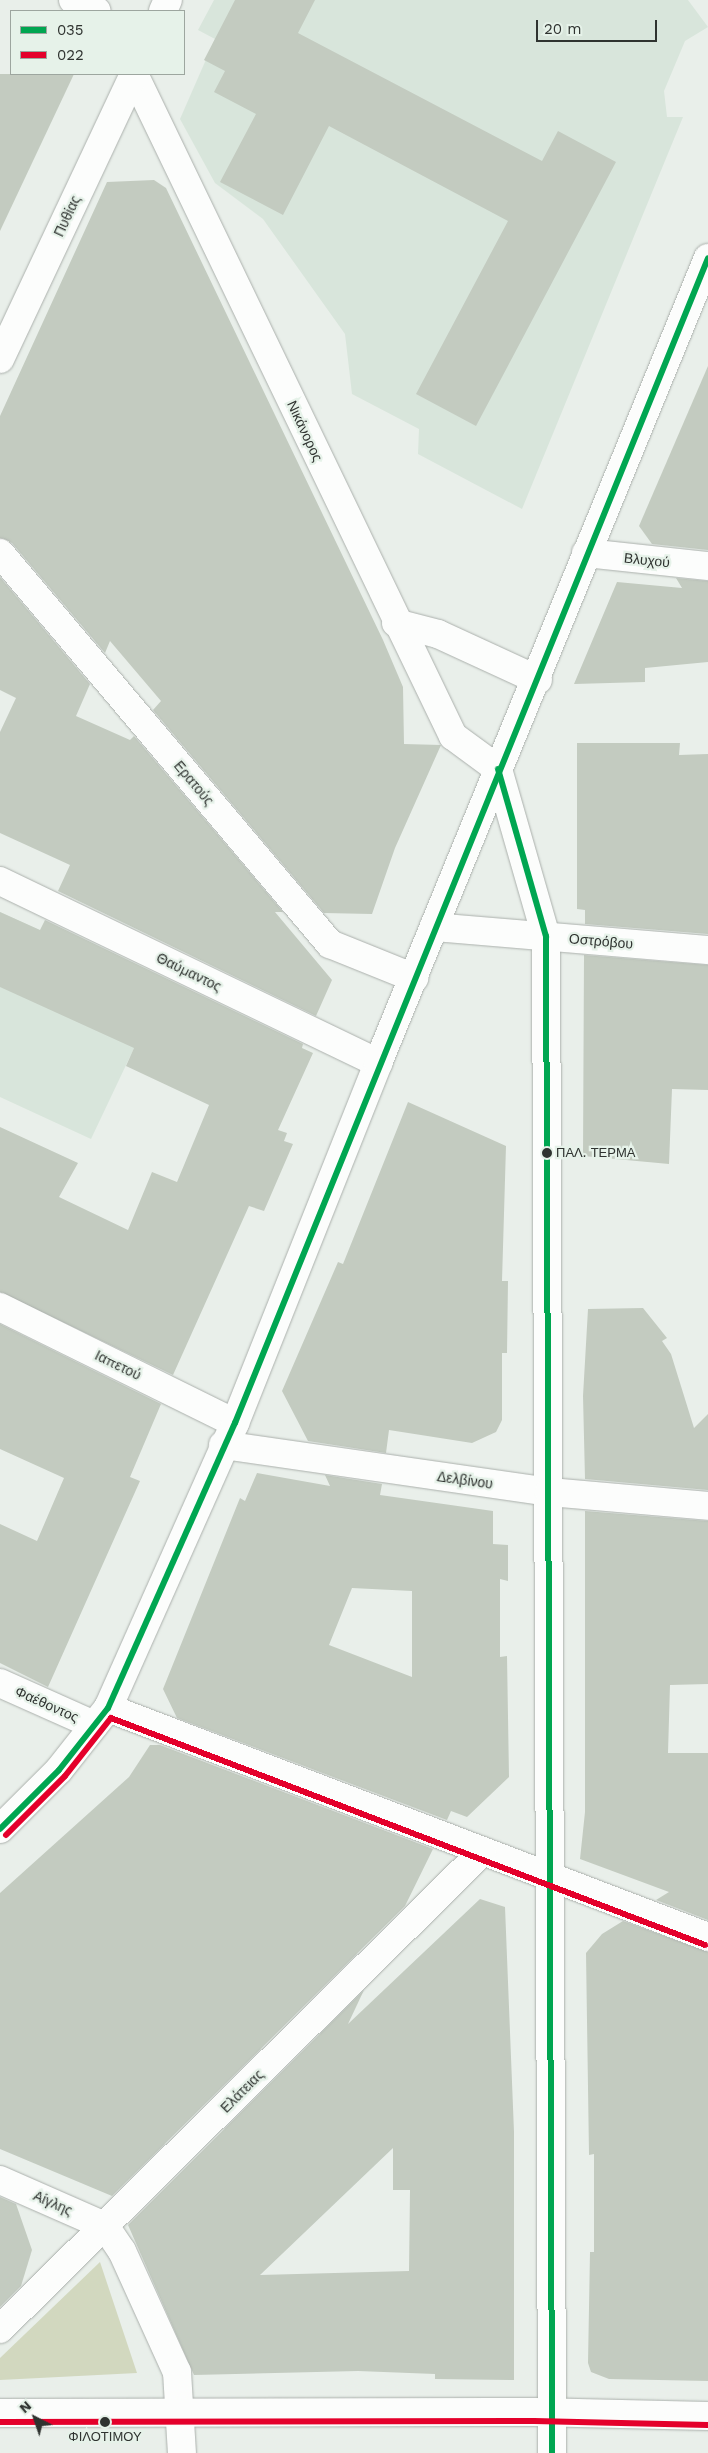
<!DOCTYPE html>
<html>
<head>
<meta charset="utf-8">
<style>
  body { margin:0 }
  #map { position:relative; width:708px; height:2453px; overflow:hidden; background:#e9efea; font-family:"Work Sans",sans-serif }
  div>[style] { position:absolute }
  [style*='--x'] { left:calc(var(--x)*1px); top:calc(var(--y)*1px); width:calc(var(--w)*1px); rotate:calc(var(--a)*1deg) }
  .built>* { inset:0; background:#d8e5db }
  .green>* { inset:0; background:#d2d8bf }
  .building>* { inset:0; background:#c3cbc0 }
  .roads { filter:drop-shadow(0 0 1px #abb0ac) drop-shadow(0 0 1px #abb0ac) }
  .street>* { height:28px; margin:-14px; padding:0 14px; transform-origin:14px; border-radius:14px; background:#fcfdfc }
  .secondary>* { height:28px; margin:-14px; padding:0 14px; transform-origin:14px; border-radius:14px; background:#fcfdfc }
  .bus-1>* { height:6px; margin:-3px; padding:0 3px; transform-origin:3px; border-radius:3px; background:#00a651 }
  .bus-2>* { height:6px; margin:-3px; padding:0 3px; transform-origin:3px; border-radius:3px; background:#e4002b }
  .dots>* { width:14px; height:14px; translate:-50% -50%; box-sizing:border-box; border:2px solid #e6f2e9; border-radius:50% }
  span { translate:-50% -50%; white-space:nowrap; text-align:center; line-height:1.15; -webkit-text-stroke:4.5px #e6f2e9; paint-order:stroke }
  .bus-label { font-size:13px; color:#2f3330 }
  .left { translate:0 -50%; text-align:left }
  .street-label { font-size:14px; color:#2f3330 }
  .legend { position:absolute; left:10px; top:10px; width:175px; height:65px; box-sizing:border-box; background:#e6f2e9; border:1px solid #9da69f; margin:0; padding:6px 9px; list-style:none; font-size:15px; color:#2f3330 }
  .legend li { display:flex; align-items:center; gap:10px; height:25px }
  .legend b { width:25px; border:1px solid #9da69f }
  .north { position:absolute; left:10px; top:2393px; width:50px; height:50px; -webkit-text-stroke:4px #e6f2e9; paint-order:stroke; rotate:319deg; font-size:14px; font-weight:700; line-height:20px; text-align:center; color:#2f3330 }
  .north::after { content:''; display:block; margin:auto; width:18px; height:22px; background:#2f3330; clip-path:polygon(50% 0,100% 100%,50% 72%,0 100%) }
  .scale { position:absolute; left:536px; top:20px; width:121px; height:22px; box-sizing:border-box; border:2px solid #2f3330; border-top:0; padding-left:6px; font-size:15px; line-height:18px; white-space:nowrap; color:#2f3330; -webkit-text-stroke:4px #e6f2e9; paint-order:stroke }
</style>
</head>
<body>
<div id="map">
  <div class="built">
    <div style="clip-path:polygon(214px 0,688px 0,708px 27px,685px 41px,664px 91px,667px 117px,683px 117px,522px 509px,418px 454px,419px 429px,352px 394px,345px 334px,263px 219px,215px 183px,180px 119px,215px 39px,198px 30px)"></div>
    <div style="clip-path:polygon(0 912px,163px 987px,91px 1139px,0 1097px)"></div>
  </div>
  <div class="green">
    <div style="clip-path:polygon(100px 2262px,137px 2373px,0 2380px,0 2358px)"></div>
  </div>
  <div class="building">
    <div style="clip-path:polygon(235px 0,315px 0,298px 33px,542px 161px,558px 131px,616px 162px,476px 426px,416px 394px,508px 221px,329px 126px,283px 215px,220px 182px,256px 114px,214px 92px,225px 71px,204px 60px)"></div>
    <div style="clip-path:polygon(0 74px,74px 74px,0 231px)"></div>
    <div style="clip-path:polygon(154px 180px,166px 188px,383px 640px,403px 687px,404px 744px,441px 745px,395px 848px,372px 914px,324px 913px,153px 710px,161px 701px,110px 641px,105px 653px,12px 543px,0 538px,0 416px,107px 182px)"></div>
    <div style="clip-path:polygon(708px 366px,708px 550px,652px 544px,639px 526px)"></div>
    <div style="clip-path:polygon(0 577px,90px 684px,76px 716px,130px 740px,134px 736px,283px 912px,275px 912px,332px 980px,316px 1016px,58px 891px,70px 865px,0 833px,0 732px,16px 698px,0 690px)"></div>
    <div style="clip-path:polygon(676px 578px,708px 581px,708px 662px,645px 668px,645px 682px,574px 684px,617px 582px,682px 588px)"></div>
    <div style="clip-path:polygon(577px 743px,680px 743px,679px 755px,708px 754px,708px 934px,585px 924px,585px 910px,577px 909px)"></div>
    <div style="clip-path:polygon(0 912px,40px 930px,45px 920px,303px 1044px,302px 1048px,313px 1053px,278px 1130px,287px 1133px,284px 1141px,293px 1144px,264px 1211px,249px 1206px,173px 1375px,0 1292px,0 1127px,78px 1163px,59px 1197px,128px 1230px,152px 1172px,177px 1182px,209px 1105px,126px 1066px,134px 1048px,0 987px)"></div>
    <div style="clip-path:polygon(584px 955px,708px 965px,708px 1090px,672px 1089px,669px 1164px,583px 1156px)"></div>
    <div style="clip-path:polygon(408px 1102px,506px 1146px,502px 1281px,508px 1281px,507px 1353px,502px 1353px,502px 1420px,496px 1432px,472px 1443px,389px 1430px,386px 1453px,308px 1441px,282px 1391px,338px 1262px,343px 1264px)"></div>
    <div style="clip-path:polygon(643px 1308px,667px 1338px,662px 1341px,671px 1354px,694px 1428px,708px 1414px,708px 1490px,585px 1479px,583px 1396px,588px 1309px)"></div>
    <div style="clip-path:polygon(0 1324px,161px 1404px,130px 1477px,140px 1481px,48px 1687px,0 1663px,0 1524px,37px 1541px,64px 1478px,0 1449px)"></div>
    <div style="clip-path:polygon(evenodd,257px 1473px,330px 1486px,325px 1475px,382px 1484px,380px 1495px,493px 1511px,493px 1544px,508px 1545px,508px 1581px,500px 1579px,500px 1657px,507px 1656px,509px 1777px,467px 1817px,451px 1811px,447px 1820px,177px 1718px,163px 1689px,240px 1498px,245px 1501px,257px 1473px,352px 1588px,412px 1591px,412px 1677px,329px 1645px,352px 1588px)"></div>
    <div style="clip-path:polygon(585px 1511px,708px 1521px,708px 1684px,670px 1685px,668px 1753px,708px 1753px,708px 1920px,656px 1900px,669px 1892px,580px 1859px,585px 1812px)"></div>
    <div style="clip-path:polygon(150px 1745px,160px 1745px,433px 1849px,405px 1906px,112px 2196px,0 2149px,0 1893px,129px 1777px)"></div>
    <div style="clip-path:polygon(evenodd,480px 1899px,505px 1907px,514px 2132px,514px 2380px,435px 2379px,435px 2374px,358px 2371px,194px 2375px,128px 2225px,364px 1990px,348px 2024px,480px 1899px,393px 2148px,393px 2190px,410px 2190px,409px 2271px,260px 2275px,393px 2148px)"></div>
    <div style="clip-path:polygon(623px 1921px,708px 1952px,708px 2381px,609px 2379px,591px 2372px,588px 2363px,590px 2252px,594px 2252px,594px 2154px,589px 2155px,586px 1953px,602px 1934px)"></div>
    <div style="clip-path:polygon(0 2197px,16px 2204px,32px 2250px,21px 2286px,0 2307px)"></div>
  </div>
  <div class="roads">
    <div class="street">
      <div style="--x:73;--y:0;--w:26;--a:25"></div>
      <div style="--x:163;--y:11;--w:12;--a:-66"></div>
      <div style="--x:134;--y:74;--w:735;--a:64.27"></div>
      <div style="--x:453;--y:736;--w:56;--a:36.3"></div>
      <div style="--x:498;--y:769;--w:174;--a:74"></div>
      <div style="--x:546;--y:936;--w:1517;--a:89.77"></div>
      <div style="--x:0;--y:359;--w:315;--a:-64.8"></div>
      <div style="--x:0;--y:553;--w:512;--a:49.84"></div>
      <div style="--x:330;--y:944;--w:91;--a:22"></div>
      <div style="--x:586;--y:553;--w:123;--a:6.1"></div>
      <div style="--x:396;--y:623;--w:43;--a:14.7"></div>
      <div style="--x:438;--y:634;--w:110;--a:24.7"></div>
      <div style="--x:0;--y:881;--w:420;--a:25.7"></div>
      <div style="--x:434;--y:927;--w:275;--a:4.8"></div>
      <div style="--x:0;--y:1307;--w:262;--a:26.3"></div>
      <div style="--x:223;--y:1445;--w:329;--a:8.2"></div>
      <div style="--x:549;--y:1492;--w:160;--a:5"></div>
      <div style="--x:0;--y:1683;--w:103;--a:24.1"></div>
      <div style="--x:108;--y:1708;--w:642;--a:20.89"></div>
      <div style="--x:0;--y:2180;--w:115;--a:23.7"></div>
      <div style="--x:105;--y:2226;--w:30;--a:56"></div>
      <div style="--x:122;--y:2251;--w:133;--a:65.6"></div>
      <div style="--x:177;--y:2372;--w:81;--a:86.5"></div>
      <div style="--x:0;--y:2329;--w:678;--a:-44.7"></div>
      <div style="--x:0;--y:2413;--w:534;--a:-0.11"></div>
      <div style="--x:534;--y:2412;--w:174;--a:1.3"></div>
    </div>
    <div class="secondary">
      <div style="--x:0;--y:1829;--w:83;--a:-45"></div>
      <div style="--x:59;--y:1770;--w:79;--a:-51.7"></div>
      <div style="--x:108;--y:1708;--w:312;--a:-66"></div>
      <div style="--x:235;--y:1423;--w:387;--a:-68.3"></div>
      <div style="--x:378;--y:1063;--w:870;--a:-67.71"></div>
    </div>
  </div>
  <div class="bus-1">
    <div style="--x:498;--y:769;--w:174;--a:74"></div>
    <div style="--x:546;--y:936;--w:1517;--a:89.77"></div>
    <div style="--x:0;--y:1829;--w:83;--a:-45"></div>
    <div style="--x:59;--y:1770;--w:79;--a:-51.7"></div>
    <div style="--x:108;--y:1708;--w:312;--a:-66"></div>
    <div style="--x:235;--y:1423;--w:1257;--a:-67.9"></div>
  </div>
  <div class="bus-2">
    <div style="--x:6;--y:1835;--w:83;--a:-45"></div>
    <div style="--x:65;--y:1776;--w:74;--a:-51.6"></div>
    <div style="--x:111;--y:1718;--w:636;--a:20.91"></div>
    <div style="--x:0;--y:2422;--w:534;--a:-0.11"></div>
    <div style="--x:534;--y:2421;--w:174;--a:1.3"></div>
  </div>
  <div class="dots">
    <div style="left:547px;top:1153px;background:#2f3330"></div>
    <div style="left:105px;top:2422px;background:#2f3330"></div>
  </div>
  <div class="bus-label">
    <span class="left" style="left:556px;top:1153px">ΠΑΛ. ΤΕΡΜΑ</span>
    <span style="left:105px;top:2437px">ΦΙΛΟΤΙΜΟΥ</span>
  </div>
  <div class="street-label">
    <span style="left:67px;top:216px;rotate:-65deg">Πυθίας</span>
    <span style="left:305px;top:431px;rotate:65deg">Νικάνορος</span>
    <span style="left:647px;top:560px;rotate:6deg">Βλυχού</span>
    <span style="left:194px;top:783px;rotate:50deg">Ερατούς</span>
    <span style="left:601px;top:941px;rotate:5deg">Οστρόβου</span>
    <span style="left:189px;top:972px;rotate:26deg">Θαύμαντος</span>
    <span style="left:118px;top:1365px;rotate:26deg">Ιαπετού</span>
    <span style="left:465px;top:1480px;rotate:8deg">Δελβίνου</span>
    <span style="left:47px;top:1704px;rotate:24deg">Φαέθοντος</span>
    <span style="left:242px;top:2091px;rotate:-45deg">Ελάτειας</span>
    <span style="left:53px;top:2203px;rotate:24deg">Αίγλης</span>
  </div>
  <ul class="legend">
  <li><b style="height:6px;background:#00a651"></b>035</li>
  <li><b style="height:6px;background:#e4002b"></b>022</li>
  </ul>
  <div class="north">N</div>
  <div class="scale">20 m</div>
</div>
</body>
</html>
